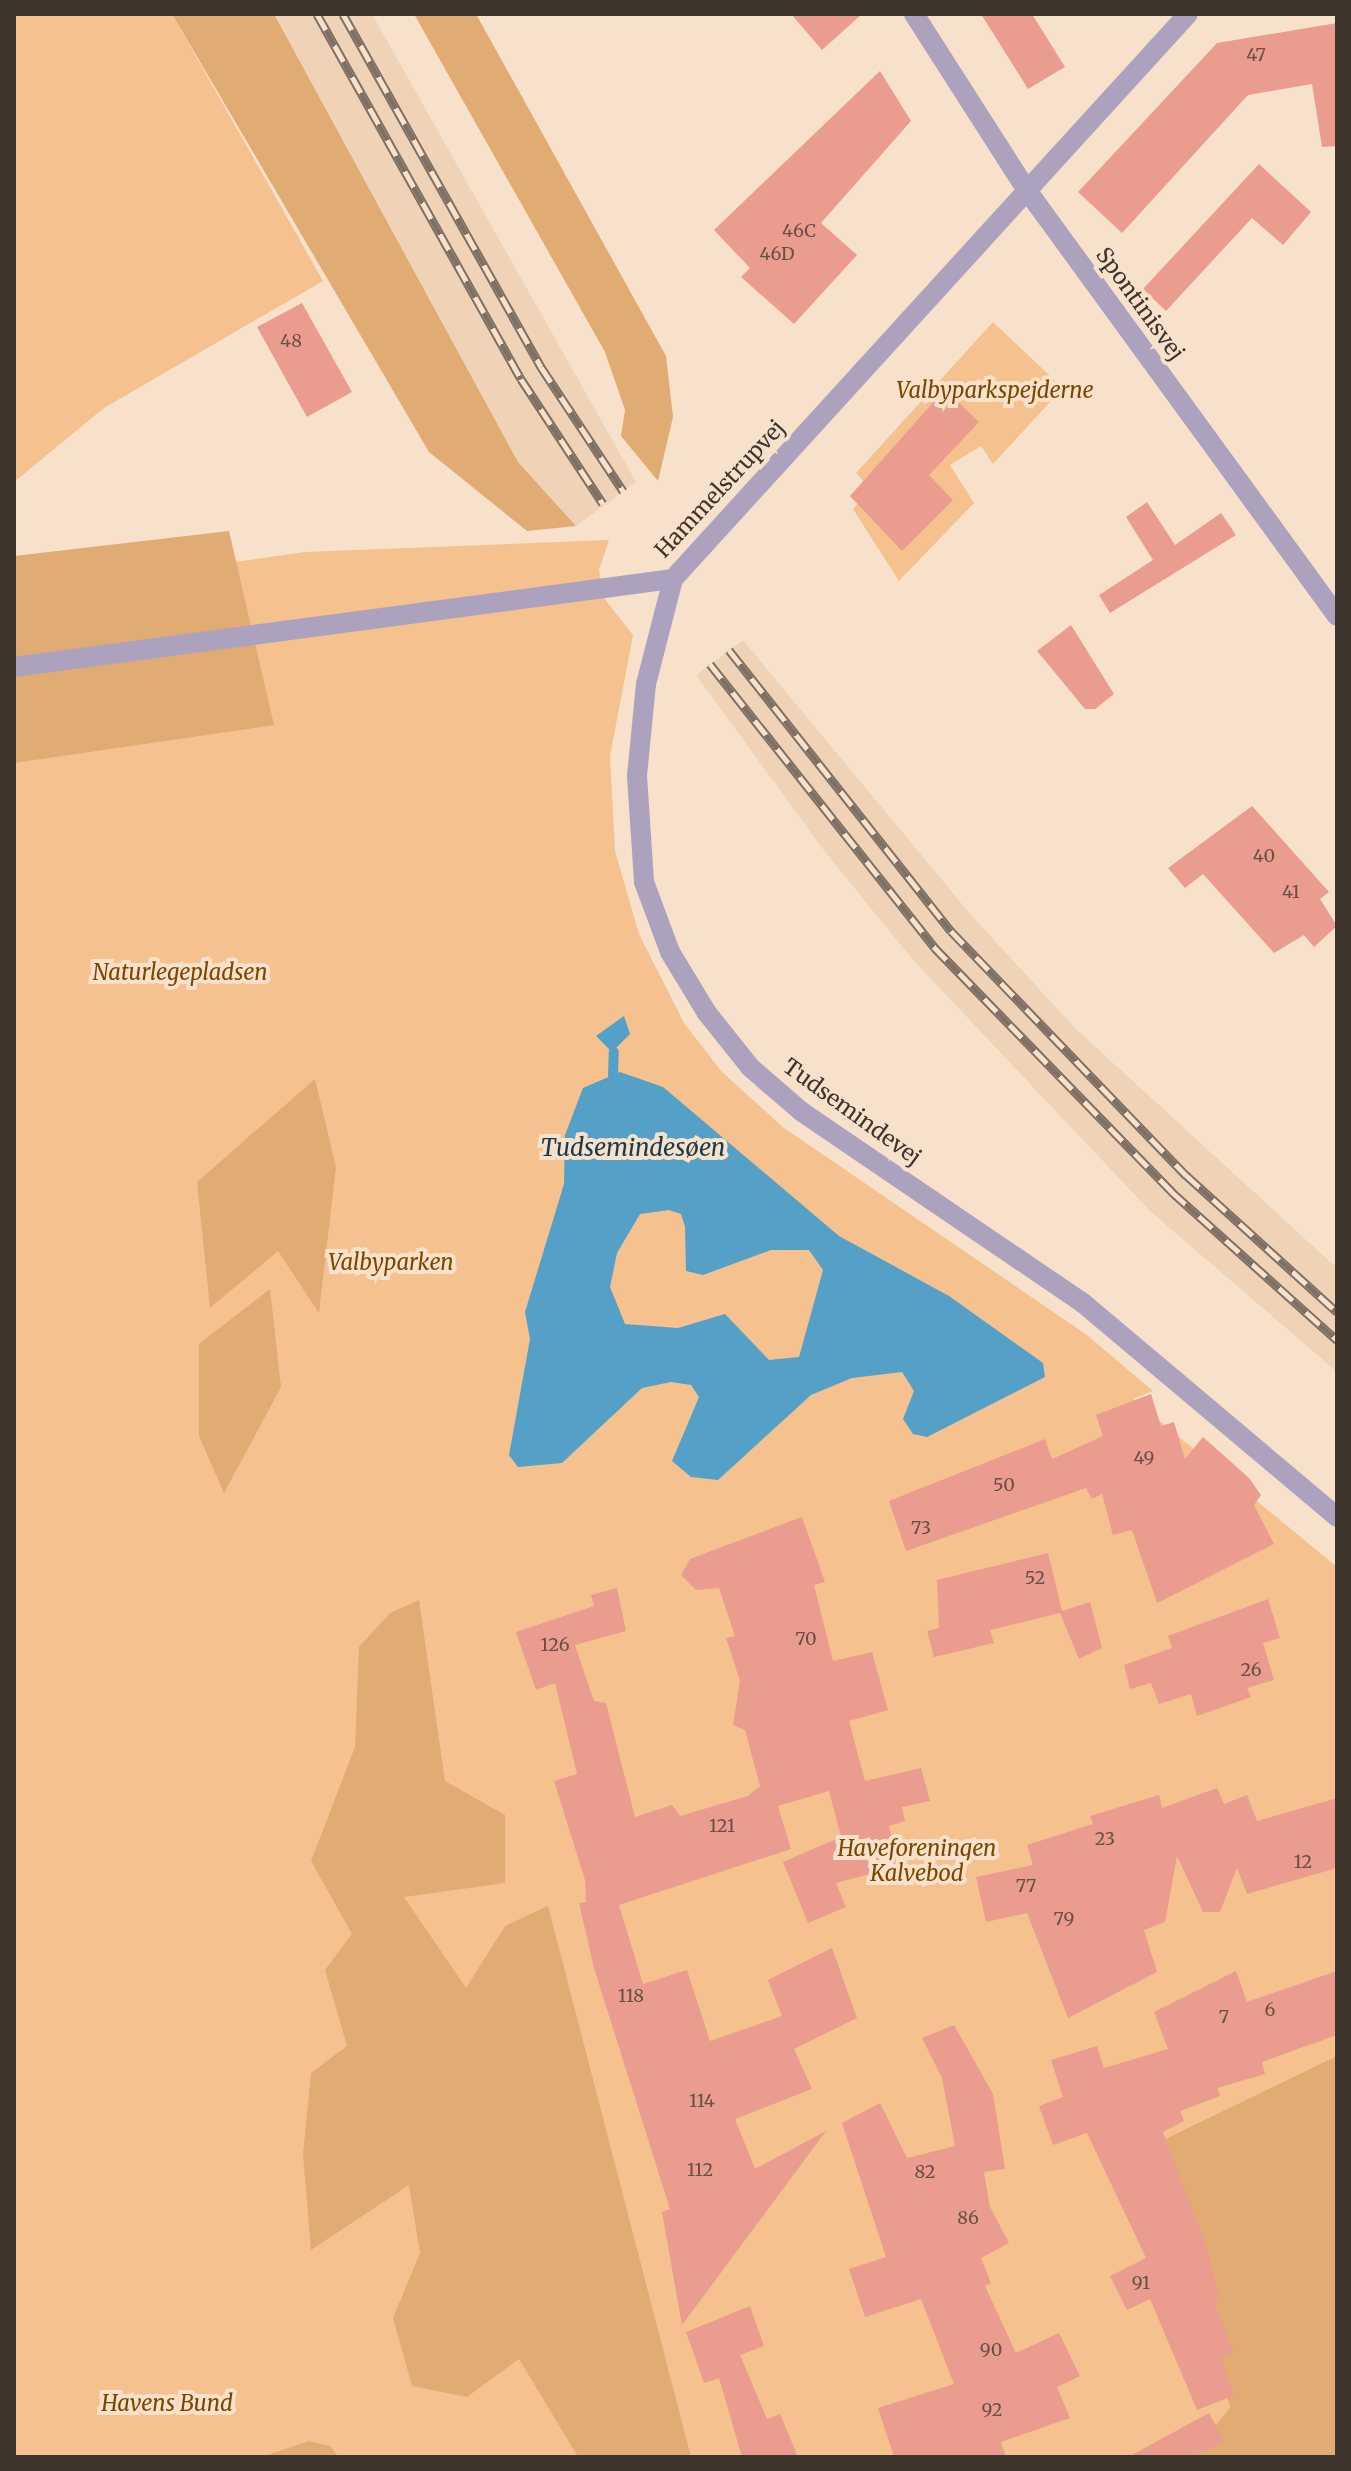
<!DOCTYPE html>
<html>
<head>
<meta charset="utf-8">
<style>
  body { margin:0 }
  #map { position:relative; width:1351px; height:2471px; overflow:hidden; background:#f8e1cb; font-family:Merriweather,serif }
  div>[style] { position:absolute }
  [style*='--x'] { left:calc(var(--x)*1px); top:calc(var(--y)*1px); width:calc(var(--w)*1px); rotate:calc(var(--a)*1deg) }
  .built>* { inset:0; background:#f0d3b7 }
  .green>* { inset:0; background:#f4c18f }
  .forest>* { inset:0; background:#e1ab74 }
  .water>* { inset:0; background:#54a0c7 }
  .stream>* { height:10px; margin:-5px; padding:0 5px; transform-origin:5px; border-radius:5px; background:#54a0c7 }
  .building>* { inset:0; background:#ea9d8f }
  .street>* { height:20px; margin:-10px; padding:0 10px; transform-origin:10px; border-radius:10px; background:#ada2be }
  .rail>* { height:9px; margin-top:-4.5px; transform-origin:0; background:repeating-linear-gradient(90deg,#f8e1cb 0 18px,#7e7063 0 36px); box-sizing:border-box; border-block:2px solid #7e7063 }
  span { translate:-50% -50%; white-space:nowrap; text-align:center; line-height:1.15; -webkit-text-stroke:8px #f8e1cb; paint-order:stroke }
  .number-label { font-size:18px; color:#694f46 }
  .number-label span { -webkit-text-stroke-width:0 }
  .street-label { font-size:22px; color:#3e352d }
  .park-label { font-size:22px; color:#7a4801; font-style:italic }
  .water-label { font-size:24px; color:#193b4c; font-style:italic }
  .frame { position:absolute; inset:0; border:16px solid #3e352d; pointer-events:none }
</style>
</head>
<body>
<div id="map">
  <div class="built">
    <div style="clip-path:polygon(274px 14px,372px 14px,636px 482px,576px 526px,518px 462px)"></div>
    <div style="clip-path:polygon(743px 640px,972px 916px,1075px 1028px,1337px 1268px,1337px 1372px,1150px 1211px,913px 960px,825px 852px,696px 675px)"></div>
  </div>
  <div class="green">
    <div style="clip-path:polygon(14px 14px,172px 14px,323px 281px,104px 408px,14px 482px)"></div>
    <div style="clip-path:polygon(993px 322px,1063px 388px,993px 464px,981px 446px,950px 465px,974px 503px,899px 581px,853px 509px,871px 489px,856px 473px)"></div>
    <div style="clip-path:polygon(609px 540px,599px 570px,604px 598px,633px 635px,610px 756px,615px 851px,639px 934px,684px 1023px,722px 1072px,784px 1128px,1087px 1335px,1153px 1391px,1133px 1399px,1337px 1567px,1337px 2457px,1244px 2420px,1154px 2145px,1230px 2409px,1190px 2457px,14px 2457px,14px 593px,305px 552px)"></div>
  </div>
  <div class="forest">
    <div style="clip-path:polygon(172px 14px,274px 14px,518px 462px,576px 526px,527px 531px,429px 452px)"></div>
    <div style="clip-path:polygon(414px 14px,476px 14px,666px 356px,673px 417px,658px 481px,621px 436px,625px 410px,605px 352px)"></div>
    <div style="clip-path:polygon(229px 531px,274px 725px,14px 763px,14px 556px)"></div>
    <div style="clip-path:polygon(315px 1079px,336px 1167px,319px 1313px,278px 1251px,210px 1308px,197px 1182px)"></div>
    <div style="clip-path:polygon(270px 1289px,281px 1387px,224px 1493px,199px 1436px,199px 1344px)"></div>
    <div style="clip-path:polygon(419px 1600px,445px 1781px,505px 1815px,505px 1883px,404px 1897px,466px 1988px,505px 1926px,548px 1906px,691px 2457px,578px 2457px,519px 2359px,467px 2397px,412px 2386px,393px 2318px,420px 2253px,409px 2185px,311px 2250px,303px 2155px,311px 2073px,347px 2046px,325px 1970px,352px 1934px,311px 1861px,355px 1747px,359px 1647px,390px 1613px)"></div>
    <div style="clip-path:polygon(1337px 2056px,1337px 2457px,1190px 2457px,1230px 2408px,1153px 2145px)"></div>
    <div style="clip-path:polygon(309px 2441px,330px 2446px,339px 2457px,262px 2457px)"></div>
  </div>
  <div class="water">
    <div style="clip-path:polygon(624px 1016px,630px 1034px,612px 1052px,596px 1036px)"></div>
    <div style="clip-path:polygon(evenodd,620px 1072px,663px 1087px,839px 1236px,949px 1296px,1043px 1363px,1045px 1377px,927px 1437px,913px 1434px,903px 1419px,914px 1391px,902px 1372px,852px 1378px,811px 1395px,718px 1480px,691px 1477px,672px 1461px,699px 1397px,691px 1385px,671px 1382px,642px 1388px,562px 1463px,518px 1467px,509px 1455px,530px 1339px,525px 1312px,564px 1184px,565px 1135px,583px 1088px,620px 1072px,669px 1210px,681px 1214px,685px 1227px,686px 1271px,703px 1275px,771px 1250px,809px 1250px,823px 1270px,799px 1357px,769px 1360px,725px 1314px,678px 1328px,625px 1324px,610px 1287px,617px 1253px,640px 1214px,669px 1210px)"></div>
  </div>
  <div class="stream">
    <div style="--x:613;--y:1075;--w:23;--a:-88"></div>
  </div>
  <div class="building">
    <div style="clip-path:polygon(791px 14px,862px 14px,822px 50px)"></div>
    <div style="clip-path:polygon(981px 14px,1032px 14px,1065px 67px,1028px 89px)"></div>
    <div style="clip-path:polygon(1337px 23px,1337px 146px,1322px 147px,1312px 84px,1248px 95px,1122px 233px,1078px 192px,1217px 43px)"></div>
    <div style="clip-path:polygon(880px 71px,911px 121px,821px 223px,857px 255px,794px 324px,741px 277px,750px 268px,714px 230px)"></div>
    <div style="clip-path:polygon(1259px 164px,1311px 212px,1283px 245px,1252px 218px,1166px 311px,1143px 289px)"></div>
    <div style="clip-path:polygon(302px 303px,352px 392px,307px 417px,257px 327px)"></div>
    <div style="clip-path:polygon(945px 389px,979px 422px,929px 475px,953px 500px,902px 551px,850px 496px)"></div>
    <div style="clip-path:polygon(1147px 502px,1175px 545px,1221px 513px,1236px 535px,1110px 613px,1099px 595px,1153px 560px,1126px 517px)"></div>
    <div style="clip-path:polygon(1071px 625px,1114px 694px,1095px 709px,1085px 709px,1037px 651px)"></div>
    <div style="clip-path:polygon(1252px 806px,1329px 892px,1320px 899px,1337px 926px,1314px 947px,1304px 935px,1274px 953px,1203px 874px,1185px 888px,1168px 868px)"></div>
    <div style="clip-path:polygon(1151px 1394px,1161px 1426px,1174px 1422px,1185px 1459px,1203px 1437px,1249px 1478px,1261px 1495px,1254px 1505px,1274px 1544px,1157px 1603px,1132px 1530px,1113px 1535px,1102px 1494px,1092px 1499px,1086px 1488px,906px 1551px,889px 1501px,1045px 1439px,1052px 1459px,1103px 1436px,1096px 1415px)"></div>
    <div style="clip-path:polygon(802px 1517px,825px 1582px,814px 1585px,833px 1661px,872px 1652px,888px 1710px,849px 1721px,865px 1781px,921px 1768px,930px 1801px,902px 1807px,905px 1821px,889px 1826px,899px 1866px,836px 1883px,846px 1907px,808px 1923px,783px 1862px,841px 1837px,829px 1791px,778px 1806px,791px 1849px,619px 1905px,643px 1984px,687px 1970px,710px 2041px,782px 2016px,768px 1980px,832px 1948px,857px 2018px,794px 2049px,812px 2089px,735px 2119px,755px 2169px,826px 2131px,682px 2325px,662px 2212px,670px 2209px,594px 1968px,579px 1903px,586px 1902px,585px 1880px,554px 1781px,577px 1774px,555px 1683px,536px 1690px,516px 1632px,594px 1606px,591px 1595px,617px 1588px,626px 1631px,575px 1645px,594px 1701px,606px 1703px,635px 1817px,672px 1805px,680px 1816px,748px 1796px,760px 1786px,745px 1730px,733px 1725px,740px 1681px,726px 1638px,735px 1636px,719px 1588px,696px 1590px,681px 1575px,690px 1559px)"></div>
    <div style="clip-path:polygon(1048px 1553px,1062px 1611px,1090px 1602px,1102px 1648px,1079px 1659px,1060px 1613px,990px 1630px,994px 1643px,934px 1657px,927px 1631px,939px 1628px,937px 1580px)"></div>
    <div style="clip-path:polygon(1268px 1599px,1280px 1638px,1263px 1643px,1274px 1680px,1247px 1688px,1251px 1697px,1197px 1716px,1191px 1694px,1159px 1704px,1151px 1683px,1130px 1689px,1124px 1665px,1172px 1648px,1168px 1636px)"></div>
    <div style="clip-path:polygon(1217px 1788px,1224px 1804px,1247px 1795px,1257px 1821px,1337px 1798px,1337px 1868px,1247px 1894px,1237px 1868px,1220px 1912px,1203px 1912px,1177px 1856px,1165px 1922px,1144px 1930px,1157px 1972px,1068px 2018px,1027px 1913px,986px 1922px,976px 1877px,1033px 1865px,1027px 1845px,1093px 1824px,1090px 1816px,1159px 1795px,1162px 1808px)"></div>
    <div style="clip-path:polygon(1236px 1971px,1247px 2002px,1337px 1971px,1337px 2035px,1262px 2062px,1265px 2074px,1217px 2088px,1220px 2096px,1180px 2111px,1184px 2121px,1163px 2132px,1206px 2245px,1220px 2298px,1213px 2301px,1234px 2352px,1220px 2358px,1235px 2395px,1197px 2410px,1150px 2299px,1127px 2310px,1110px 2276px,1146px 2258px,1087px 2133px,1053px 2145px,1039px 2106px,1063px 2097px,1051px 2060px,1097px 2046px,1104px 2068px,1168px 2049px,1154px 2012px)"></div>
    <div style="clip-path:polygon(954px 2025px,993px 2094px,1005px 2169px,984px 2172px,990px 2207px,1009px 2243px,981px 2258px,991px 2283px,985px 2286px,1016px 2353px,1059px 2333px,1080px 2376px,1057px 2387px,1070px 2418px,1001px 2442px,1006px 2457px,894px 2457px,878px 2408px,954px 2384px,921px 2299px,865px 2317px,849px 2269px,886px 2257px,842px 2123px,880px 2103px,907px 2158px,955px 2146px,942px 2078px,922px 2038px)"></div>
    <div style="clip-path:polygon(750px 2306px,764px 2346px,740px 2355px,767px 2419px,780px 2414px,798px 2457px,742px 2457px,719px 2378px,704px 2383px,686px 2332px)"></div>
    <div style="clip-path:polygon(1209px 2413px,1224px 2440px,1193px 2457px,1128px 2457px)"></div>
  </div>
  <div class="street">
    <div style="--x:914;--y:14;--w:208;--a:57.4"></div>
    <div style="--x:1026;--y:189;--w:528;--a:53.93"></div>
    <div style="--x:673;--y:579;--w:108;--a:104.4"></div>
    <div style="--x:646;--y:684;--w:92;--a:95.6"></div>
    <div style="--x:637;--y:776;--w:106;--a:86.2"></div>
    <div style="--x:644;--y:882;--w:75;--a:69.6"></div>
    <div style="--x:670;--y:952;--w:71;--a:58.8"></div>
    <div style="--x:707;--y:1013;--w:70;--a:51.3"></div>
    <div style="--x:751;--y:1068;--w:67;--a:40.8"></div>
    <div style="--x:802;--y:1112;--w:340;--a:34.2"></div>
    <div style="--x:1083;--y:1303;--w:332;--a:40.1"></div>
    <div style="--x:14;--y:667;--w:665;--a:-7.61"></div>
    <div style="--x:673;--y:579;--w:764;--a:-47.65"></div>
  </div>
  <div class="rail">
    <div style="--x:317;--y:14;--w:418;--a:60.8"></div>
    <div style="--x:521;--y:379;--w:149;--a:56.7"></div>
    <div style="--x:343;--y:14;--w:405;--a:60.7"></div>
    <div style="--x:541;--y:367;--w:149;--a:56.5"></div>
    <div style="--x:729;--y:650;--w:358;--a:51.7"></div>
    <div style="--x:951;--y:931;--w:339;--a:46.1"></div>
    <div style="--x:1186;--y:1175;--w:204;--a:42.2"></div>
    <div style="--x:710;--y:664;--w:361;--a:51.6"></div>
    <div style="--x:934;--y:947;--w:342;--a:45.8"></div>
    <div style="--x:1172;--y:1192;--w:222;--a:41.9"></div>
  </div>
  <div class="number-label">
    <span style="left:1256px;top:55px">47</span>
    <span style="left:799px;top:231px">46C</span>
    <span style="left:777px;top:254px">46D</span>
    <span style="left:291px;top:341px">48</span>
    <span style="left:1264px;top:856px">40</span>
    <span style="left:1291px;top:892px">41</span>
    <span style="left:1144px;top:1458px">49</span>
    <span style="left:1004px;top:1485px">50</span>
    <span style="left:921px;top:1528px">73</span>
    <span style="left:1035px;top:1578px">52</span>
    <span style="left:806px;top:1639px">70</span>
    <span style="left:555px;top:1645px">126</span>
    <span style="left:1251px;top:1670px">26</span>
    <span style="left:722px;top:1826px">121</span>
    <span style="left:1105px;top:1839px">23</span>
    <span style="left:1303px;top:1862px">12</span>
    <span style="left:1026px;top:1886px">77</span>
    <span style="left:1064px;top:1919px">79</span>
    <span style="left:631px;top:1996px">118</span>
    <span style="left:1270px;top:2010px">6</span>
    <span style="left:1224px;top:2017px">7</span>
    <span style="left:702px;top:2101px">114</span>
    <span style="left:700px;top:2170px">112</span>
    <span style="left:925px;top:2172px">82</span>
    <span style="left:968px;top:2218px">86</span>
    <span style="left:1141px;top:2283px">91</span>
    <span style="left:991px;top:2350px">90</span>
    <span style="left:992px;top:2410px">92</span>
  </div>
  <div class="street-label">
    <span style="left:1140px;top:304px;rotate:54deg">Spontinisvej</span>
    <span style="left:720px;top:489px;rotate:-47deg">Hammelstrupvej</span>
    <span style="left:852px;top:1112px;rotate:36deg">Tudsemindevej</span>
  </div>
  <div class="park-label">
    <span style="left:995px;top:391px">Valbyparkspejderne</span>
    <span style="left:180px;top:973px">Naturlegepladsen</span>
    <span style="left:391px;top:1263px">Valbyparken</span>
    <span style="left:917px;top:1861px">Haveforeningen<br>Kalvebod</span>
    <span style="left:167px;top:2404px">Havens Bund</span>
  </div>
  <div class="water-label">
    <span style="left:633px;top:1148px">Tudsemindesøen</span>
  </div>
  <div class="frame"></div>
</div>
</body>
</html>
